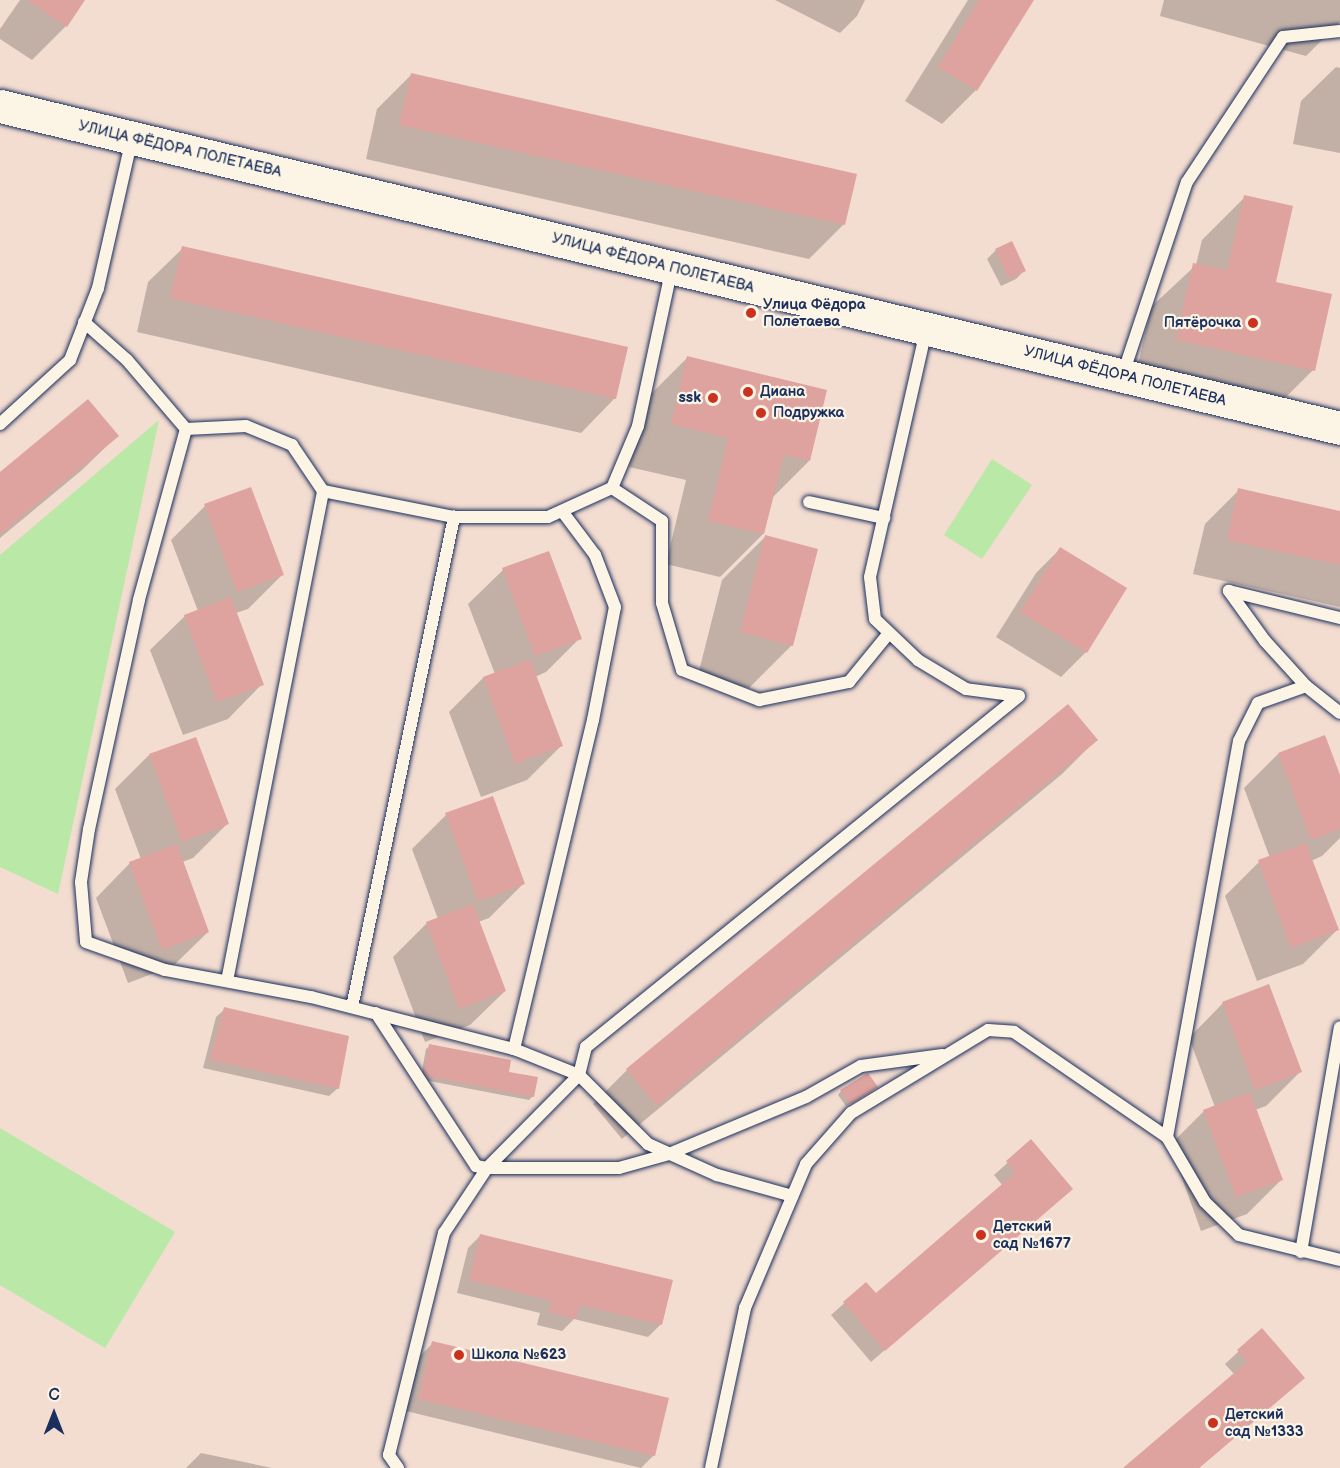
<!DOCTYPE html>
<html>
<head>
<meta charset="utf-8">
<style>
  body { margin:0 }
  #map { position:relative; width:1340px; height:1468px; overflow:hidden; background:#f3dcd0; font-family:"Balsamiq Sans",sans-serif }
  div>[style] { position:absolute }
  [style*='--x'] { left:calc(var(--x)*1px); top:calc(var(--y)*1px); width:calc(var(--w)*1px); rotate:calc(var(--a)*1deg) }
  .green>* { inset:0; background:#b9e8a7 }
  .shadow>* { inset:0; background:#0003 }
  .building>* { inset:0; background:#dea39f }
  .roads { filter:drop-shadow(0 0 2px #1b2f5e) drop-shadow(0 0 2px #1b2f5e) }
  .lane>* { height:12px; margin:-6px; padding:0 6px; transform-origin:6px; border-radius:6px; background:#fcf5e5 }
  .secondary>* { height:33px; margin:-16.5px; padding:0 16.5px; transform-origin:16.5px; border-radius:16.5px; background:#fcf5e5 }
  .dots>* { width:16px; height:16px; translate:-50% -50%; box-sizing:border-box; border:3px solid #fcf5e5; border-radius:50% }
  span { translate:-50% -50%; white-space:nowrap; text-align:center; line-height:1.15; -webkit-text-stroke:4.5px #fcf5e5; paint-order:stroke }
  .street-label { font-size:15px; color:#1b2f5e }
  .poi-label { font-size:15px; color:#1b2f5e; font-weight:700 }
  .left { translate:0 -50%; text-align:left }
  .right { translate:-100% -50%; text-align:right }
  .north { position:absolute; left:24px; top:1384px; width:60px; height:60px; -webkit-text-stroke:4px #fcf5e5; paint-order:stroke; rotate:0deg; font-size:16px; font-weight:700; line-height:24px; text-align:center; color:#1b2f5e }
  .north::after { content:''; display:block; margin:auto; width:21px; height:27px; background:#1b2f5e; clip-path:polygon(50% 0,100% 100%,50% 72%,0 100%) }
</style>
</head>
<body>
<div id="map">
  <div class="green">
    <div style="clip-path:polygon(159px 420px,58px 894px,0 867px,0 555px)"></div>
    <div style="clip-path:polygon(992px 459px,1032px 485px,982px 559px,944px 535px)"></div>
    <div style="clip-path:polygon(0 1128px,175px 1232px,105px 1348px,0 1285px)"></div>
  </div>
  <div class="shadow">
    <div style="clip-path:polygon(20px 0,84px 0,66px 26px,32px 60px,0 39px,0 29px)"></div>
    <div style="clip-path:polygon(775px 0,865px 0,857px 16px,840px 33px)"></div>
    <div style="clip-path:polygon(968px 0,1032px 0,976px 90px,942px 124px,905px 101px)"></div>
    <div style="clip-path:polygon(1164px 0,1340px 0,1340px 22px,1306px 56px,1160px 16px)"></div>
    <div style="clip-path:polygon(1336px 67px,1340px 68px,1340px 153px,1293px 144px,1301px 101px)"></div>
    <div style="clip-path:polygon(411px 75px,855px 175px,843px 225px,809px 259px,366px 159px,377px 109px)"></div>
    <div style="clip-path:polygon(1245px 197px,1274px 283px,1313px 370px,1270px 413px,1134px 383px,1151px 307px,1196px 265px,1202px 240px)"></div>
    <div style="clip-path:polygon(1011px 243px,1025px 270px,1016px 279px,1001px 286px,987px 259px,995px 251px)"></div>
    <div style="clip-path:polygon(183px 248px,615px 398px,581px 433px,137px 332px,148px 282px)"></div>
    <div style="clip-path:polygon(688px 357px,809px 461px,772px 498px,763px 534px,720px 577px,666px 564px,686px 480px,629px 467px,645px 400px)"></div>
    <div style="clip-path:polygon(117px 436px,82px 470px,0 538px,0 474px)"></div>
    <div style="clip-path:polygon(1239px 490px,1340px 512px,1340px 607px,1193px 574px,1205px 524px)"></div>
    <div style="clip-path:polygon(205px 506px,283px 574px,248px 609px,236px 613px,262px 684px,228px 719px,183px 735px,150px 650px,185px 616px,198px 611px,171px 540px)"></div>
    <div style="clip-path:polygon(765px 537px,792px 645px,749px 688px,698px 675px,722px 580px)"></div>
    <div style="clip-path:polygon(1060px 549px,1086px 652px,1061px 677px,996px 637px,1036px 573px)"></div>
    <div style="clip-path:polygon(503px 570px,580px 638px,546px 672px,535px 677px,561px 746px,527px 780px,481px 797px,449px 712px,483px 678px,495px 674px,468px 604px)"></div>
    <div style="clip-path:polygon(1096px 740px,1062px 774px,622px 1139px,593px 1104px,627px 1070px)"></div>
    <div style="clip-path:polygon(1278px 754px,1340px 780px,1340px 838px,1322px 856px,1311px 861px,1337px 930px,1303px 964px,1257px 981px,1225px 896px,1259px 862px,1270px 858px,1244px 788px)"></div>
    <div style="clip-path:polygon(149px 755px,227px 824px,193px 858px,182px 862px,208px 932px,173px 966px,128px 983px,96px 898px,130px 863px,141px 859px,115px 789px)"></div>
    <div style="clip-path:polygon(446px 815px,524px 883px,489px 918px,478px 922px,505px 991px,470px 1025px,425px 1042px,393px 957px,427px 923px,438px 919px,412px 849px)"></div>
    <div style="clip-path:polygon(1223px 1003px,1300px 1072px,1266px 1106px,1255px 1110px,1281px 1180px,1247px 1214px,1201px 1231px,1170px 1145px,1204px 1111px,1215px 1107px,1189px 1038px)"></div>
    <div style="clip-path:polygon(225px 1009px,338px 1088px,329px 1096px,203px 1068px,216px 1017px)"></div>
    <div style="clip-path:polygon(430px 1046px,507px 1073px,533px 1096px,529px 1100px,424px 1080px,421px 1076px,426px 1049px)"></div>
    <div style="clip-path:polygon(841px 1091px,872px 1091px,846px 1106px,838px 1095px)"></div>
    <div style="clip-path:polygon(1031px 1142px,1071px 1189px,871px 1362px,831px 1315px,866px 1284px,875px 1295px,1003px 1186px,994px 1175px)"></div>
    <div style="clip-path:polygon(481px 1235px,661px 1324px,648px 1337px,574px 1319px,562px 1331px,537px 1325px,540px 1313px,457px 1293px,468px 1248px)"></div>
    <div style="clip-path:polygon(1262px 1330px,1290px 1390px,1199px 1468px,1125px 1468px,1234px 1374px,1225px 1364px)"></div>
    <div style="clip-path:polygon(433px 1343px,654px 1455px,641px 1468px,406px 1411px,420px 1356px)"></div>
    <div style="clip-path:polygon(201px 1453px,272px 1468px,186px 1468px)"></div>
  </div>
  <div class="building">
    <div style="clip-path:polygon(27px 0,85px 0,67px 27px)"></div>
    <div style="clip-path:polygon(979px 0,1034px 0,977px 91px,938px 67px)"></div>
    <div style="clip-path:polygon(411px 73px,857px 174px,845px 225px,399px 125px)"></div>
    <div style="clip-path:polygon(1244px 195px,1293px 206px,1276px 282px,1332px 294px,1315px 371px,1176px 340px,1193px 263px,1227px 270px)"></div>
    <div style="clip-path:polygon(1012px 241px,1026px 271px,1009px 279px,995px 249px)"></div>
    <div style="clip-path:polygon(182px 246px,628px 347px,616px 399px,170px 298px)"></div>
    <div style="clip-path:polygon(687px 356px,827px 390px,810px 461px,784px 455px,764px 534px,708px 521px,728px 438px,671px 424px)"></div>
    <div style="clip-path:polygon(88px 399px,119px 436px,0 534px,0 472px)"></div>
    <div style="clip-path:polygon(251px 487px,284px 575px,237px 592px,204px 504px)"></div>
    <div style="clip-path:polygon(1238px 488px,1340px 511px,1340px 565px,1227px 540px)"></div>
    <div style="clip-path:polygon(765px 535px,818px 549px,793px 646px,740px 632px)"></div>
    <div style="clip-path:polygon(1060px 547px,1127px 588px,1087px 653px,1020px 612px)"></div>
    <div style="clip-path:polygon(549px 551px,582px 639px,535px 656px,502px 568px)"></div>
    <div style="clip-path:polygon(231px 597px,264px 685px,217px 702px,184px 615px)"></div>
    <div style="clip-path:polygon(530px 659px,563px 746px,515px 764px,483px 677px)"></div>
    <div style="clip-path:polygon(1068px 704px,1098px 740px,657px 1106px,626px 1069px)"></div>
    <div style="clip-path:polygon(1325px 735px,1340px 775px,1340px 829px,1311px 840px,1278px 753px)"></div>
    <div style="clip-path:polygon(196px 737px,229px 824px,182px 842px,149px 754px)"></div>
    <div style="clip-path:polygon(493px 796px,525px 884px,478px 901px,445px 813px)"></div>
    <div style="clip-path:polygon(1306px 843px,1339px 930px,1291px 948px,1258px 860px)"></div>
    <div style="clip-path:polygon(177px 844px,209px 932px,162px 950px,129px 862px)"></div>
    <div style="clip-path:polygon(473px 904px,506px 991px,459px 1009px,426px 922px)"></div>
    <div style="clip-path:polygon(1269px 984px,1302px 1072px,1255px 1090px,1222px 1002px)"></div>
    <div style="clip-path:polygon(224px 1007px,349px 1036px,339px 1089px,210px 1060px)"></div>
    <div style="clip-path:polygon(429px 1044px,511px 1060px,509px 1072px,538px 1077px,534px 1097px,427px 1076px,424px 1072px)"></div>
    <div style="clip-path:polygon(868px 1073px,878px 1087px,851px 1104px,840px 1090px)"></div>
    <div style="clip-path:polygon(1250px 1092px,1283px 1180px,1236px 1197px,1203px 1110px)"></div>
    <div style="clip-path:polygon(1031px 1139px,1073px 1189px,885px 1351px,843px 1302px,866px 1282px,876px 1293px,1015px 1173px,1006px 1161px)"></div>
    <div style="clip-path:polygon(480px 1234px,673px 1280px,662px 1325px,580px 1305px,576px 1319px,549px 1312px,552px 1301px,469px 1280px)"></div>
    <div style="clip-path:polygon(1262px 1328px,1305px 1378px,1199px 1468px,1123px 1468px,1247px 1362px,1237px 1350px)"></div>
    <div style="clip-path:polygon(432px 1341px,669px 1398px,655px 1456px,418px 1399px)"></div>
  </div>
  <div class="roads">
    <div class="lane">
      <div style="--x:84;--y:322;--w:57;--a:41.5"></div>
      <div style="--x:127;--y:360;--w:91;--a:49.5"></div>
      <div style="--x:186;--y:429;--w:60;--a:-2.9"></div>
      <div style="--x:246;--y:426;--w:50;--a:22.4"></div>
      <div style="--x:292;--y:445;--w:55;--a:56"></div>
      <div style="--x:323;--y:491;--w:134;--a:11.2"></div>
      <div style="--x:454;--y:517;--w:94;--a:0"></div>
      <div style="--x:548;--y:517;--w:70;--a:-24.4"></div>
      <div style="--x:612;--y:488;--w:67;--a:-67.2"></div>
      <div style="--x:638;--y:426;--w:162;--a:-77.9"></div>
      <div style="--x:1123;--y:374;--w:202;--a:-71.6"></div>
      <div style="--x:1187;--y:182;--w:174;--a:-56.5"></div>
      <div style="--x:1283;--y:37;--w:57;--a:-6"></div>
      <div style="--x:0;--y:424;--w:95;--a:-42.4"></div>
      <div style="--x:70;--y:360;--w:77;--a:-68.7"></div>
      <div style="--x:98;--y:288;--w:154;--a:-77.2"></div>
      <div style="--x:186;--y:429;--w:177;--a:105.4"></div>
      <div style="--x:139;--y:600;--w:234;--a:102.3"></div>
      <div style="--x:89;--y:829;--w:54;--a:98.6"></div>
      <div style="--x:81;--y:882;--w:60;--a:85.2"></div>
      <div style="--x:86;--y:942;--w:84;--a:19.5"></div>
      <div style="--x:165;--y:970;--w:148;--a:10.5"></div>
      <div style="--x:311;--y:997;--w:210;--a:14.4"></div>
      <div style="--x:514;--y:1049;--w:70;--a:21.8"></div>
      <div style="--x:579;--y:1075;--w:98;--a:45"></div>
      <div style="--x:648;--y:1144;--w:76;--a:24.2"></div>
      <div style="--x:717;--y:1175;--w:78;--a:15.6"></div>
      <div style="--x:612;--y:488;--w:60;--a:33.4"></div>
      <div style="--x:662;--y:521;--w:82;--a:90"></div>
      <div style="--x:662;--y:603;--w:70;--a:73.4"></div>
      <div style="--x:682;--y:670;--w:83;--a:21.3"></div>
      <div style="--x:759;--y:700;--w:92;--a:-11.3"></div>
      <div style="--x:849;--y:682;--w:63;--a:-50.8"></div>
      <div style="--x:809;--y:502;--w:77;--a:12"></div>
      <div style="--x:1306;--y:686;--w:61;--a:-132.3"></div>
      <div style="--x:1265;--y:641;--w:62;--a:-125.8"></div>
      <div style="--x:1229;--y:591;--w:114;--a:13.7"></div>
      <div style="--x:227;--y:981;--w:499;--a:-78.9"></div>
      <div style="--x:352;--y:1007;--w:501;--a:-78.24"></div>
      <div style="--x:376;--y:1013;--w:183;--a:56.8"></div>
      <div style="--x:476;--y:1166;--w:11;--a:10"></div>
      <div style="--x:487;--y:1168;--w:132;--a:0"></div>
      <div style="--x:619;--y:1168;--w:52;--a:-15.6"></div>
      <div style="--x:669;--y:1154;--w:148;--a:-22.6"></div>
      <div style="--x:806;--y:1097;--w:63;--a:-29.4"></div>
      <div style="--x:861;--y:1066;--w:82;--a:-7.7"></div>
      <div style="--x:514;--y:1049;--w:338;--a:-76.5"></div>
      <div style="--x:593;--y:720;--w:115;--a:-79"></div>
      <div style="--x:615;--y:607;--w:56;--a:-111"></div>
      <div style="--x:595;--y:555;--w:55;--a:-126.9"></div>
      <div style="--x:1167;--y:1137;--w:402;--a:-79.7"></div>
      <div style="--x:1239;--y:741;--w:42;--a:-63.4"></div>
      <div style="--x:1258;--y:703;--w:51;--a:-19.5"></div>
      <div style="--x:1306;--y:686;--w:43;--a:38.5"></div>
      <div style="--x:1301;--y:1252;--w:228;--a:-80.2"></div>
      <div style="--x:398;--y:1468;--w:16;--a:-125"></div>
      <div style="--x:389;--y:1455;--w:229;--a:-76.1"></div>
      <div style="--x:444;--y:1233;--w:78;--a:-56.5"></div>
      <div style="--x:487;--y:1168;--w:131;--a:-45.3"></div>
      <div style="--x:579;--y:1075;--w:29;--a:-76"></div>
      <div style="--x:586;--y:1047;--w:557;--a:-39.03"></div>
      <div style="--x:1019;--y:696;--w:53;--a:-172.5"></div>
      <div style="--x:966;--y:689;--w:56;--a:-148.9"></div>
      <div style="--x:918;--y:660;--w:59;--a:-136.4"></div>
      <div style="--x:875;--y:619;--w:42;--a:-96.8"></div>
      <div style="--x:870;--y:577;--w:253;--a:-77.2"></div>
      <div style="--x:711;--y:1468;--w:164;--a:-78"></div>
      <div style="--x:745;--y:1308;--w:156;--a:-67"></div>
      <div style="--x:806;--y:1164;--w:68;--a:-48.6"></div>
      <div style="--x:851;--y:1113;--w:160;--a:-31.2"></div>
      <div style="--x:988;--y:1030;--w:26;--a:4"></div>
      <div style="--x:1014;--y:1032;--w:186;--a:34.5"></div>
      <div style="--x:1167;--y:1137;--w:75;--a:59.7"></div>
      <div style="--x:1205;--y:1202;--w:47;--a:44.1"></div>
      <div style="--x:1239;--y:1235;--w:104;--a:13.9"></div>
    </div>
    <div class="secondary">
      <div style="--x:0;--y:106;--w:1378;--a:13.51"></div>
    </div>
  </div>
  <div class="dots">
    <div style="left:751px;top:313px;background:#c8321e"></div>
    <div style="left:1253px;top:323px;background:#c8321e"></div>
    <div style="left:748px;top:392px;background:#c8321e"></div>
    <div style="left:713px;top:398px;background:#c8321e"></div>
    <div style="left:761px;top:413px;background:#c8321e"></div>
    <div style="left:981px;top:1235px;background:#c8321e"></div>
    <div style="left:459px;top:1355px;background:#c8321e"></div>
    <div style="left:1213px;top:1423px;background:#c8321e"></div>
  </div>
  <div class="street-label">
    <span style="left:180px;top:149px;rotate:13deg">УЛИЦА ФЁДОРА ПОЛЕТАЕВА</span>
    <span style="left:653px;top:263px;rotate:14deg">УЛИЦА ФЁДОРА ПОЛЕТАЕВА</span>
    <span style="left:1125px;top:376px;rotate:14deg">УЛИЦА ФЁДОРА ПОЛЕТАЕВА</span>
  </div>
  <div class="poi-label">
    <span class="left" style="left:763px;top:313px">Улица Фёдора<br>Полетаева</span>
    <span class="right" style="left:1241px;top:323px">Пятёрочка</span>
    <span class="left" style="left:760px;top:392px">Диана</span>
    <span class="right" style="left:701px;top:398px">ssk</span>
    <span class="left" style="left:773px;top:413px">Подружка</span>
    <span class="left" style="left:993px;top:1235px">Детский<br>сад №1677</span>
    <span class="left" style="left:471px;top:1355px">Школа №623</span>
    <span class="left" style="left:1225px;top:1423px">Детский<br>сад №1333</span>
  </div>
  <div class="north">С</div>
</div>
</body>
</html>
